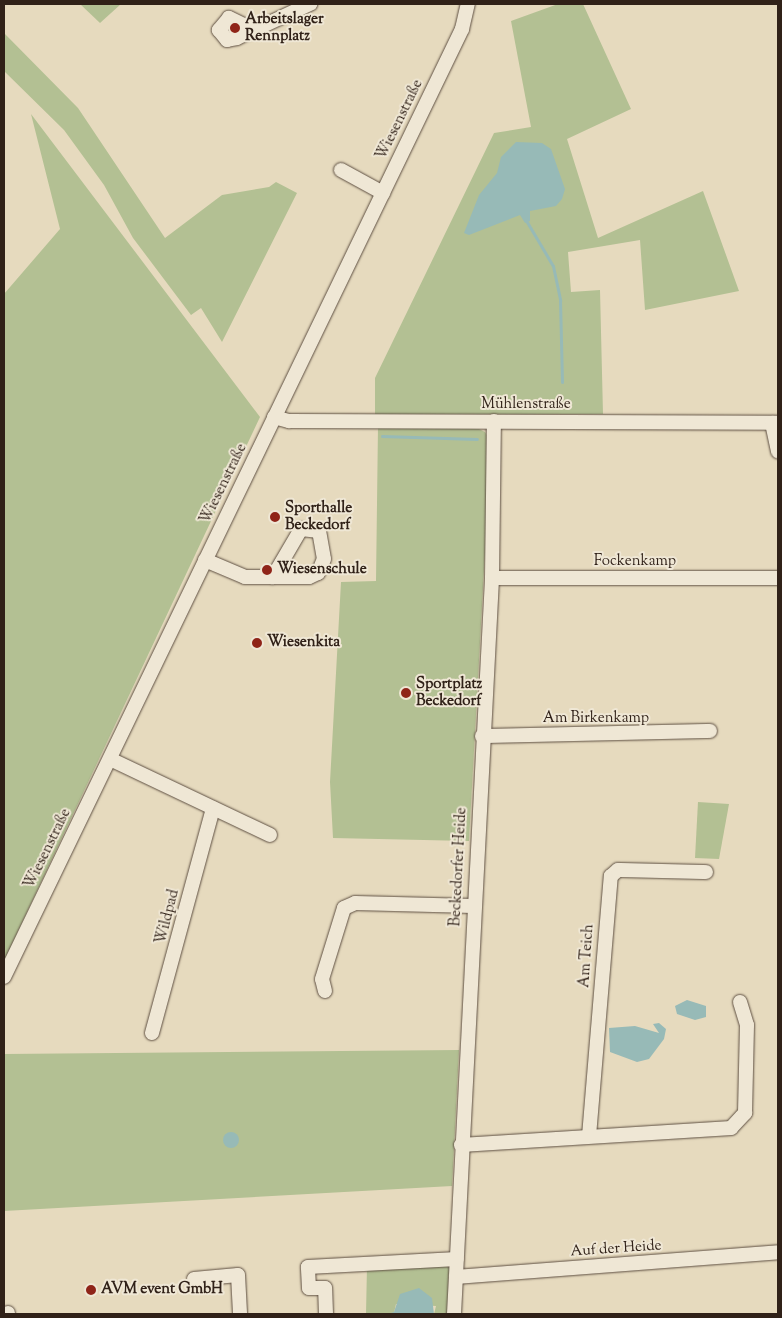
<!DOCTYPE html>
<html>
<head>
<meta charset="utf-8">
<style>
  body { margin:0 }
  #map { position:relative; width:782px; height:1318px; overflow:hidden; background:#e6dabe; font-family:"Sorts Mill Goudy",serif }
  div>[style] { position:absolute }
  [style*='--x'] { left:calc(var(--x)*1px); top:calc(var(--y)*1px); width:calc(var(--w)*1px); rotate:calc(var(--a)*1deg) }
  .green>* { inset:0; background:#b3c093 }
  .water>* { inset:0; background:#97bab7 }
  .round { border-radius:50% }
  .stream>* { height:3px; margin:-1.5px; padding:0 1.5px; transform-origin:1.5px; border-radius:1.5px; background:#97bab7 }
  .roads { filter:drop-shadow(0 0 1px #5e4f42) drop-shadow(0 0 1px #5e4f42) }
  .minor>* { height:14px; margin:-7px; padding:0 7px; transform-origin:7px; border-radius:7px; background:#efe7d5 }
  .dots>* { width:14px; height:14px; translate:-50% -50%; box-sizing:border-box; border:2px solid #efe7d5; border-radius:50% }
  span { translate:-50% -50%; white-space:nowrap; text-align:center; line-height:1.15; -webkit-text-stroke:4px #efe7d5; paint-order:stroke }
  .poi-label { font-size:15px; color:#302118; font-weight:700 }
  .left { translate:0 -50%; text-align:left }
  .street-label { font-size:15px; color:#302118 }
  .frame { position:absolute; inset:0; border:5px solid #302118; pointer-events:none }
</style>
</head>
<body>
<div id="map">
  <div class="green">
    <div style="clip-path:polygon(80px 4px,121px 4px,100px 23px)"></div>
    <div style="clip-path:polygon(558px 4px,583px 4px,631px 109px,567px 139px,598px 238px,703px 191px,739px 291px,645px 310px,640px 240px,568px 252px,571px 292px,600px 290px,603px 414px,375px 414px,375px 378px,494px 133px,531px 127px,511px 21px)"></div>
    <div style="clip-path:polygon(4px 33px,78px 108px,165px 238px,222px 195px,269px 187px,276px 182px,297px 193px,222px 342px,201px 308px,191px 315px,133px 238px,104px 185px,64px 130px,4px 71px)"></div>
    <div style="clip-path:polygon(31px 114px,260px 417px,4px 961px,4px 294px,60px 229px)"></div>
    <div style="clip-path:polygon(378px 426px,477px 428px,485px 432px,491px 443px,469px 841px,333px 838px,330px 782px,341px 582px,376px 581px)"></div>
    <div style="clip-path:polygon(698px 802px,729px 804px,719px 859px,695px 858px)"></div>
    <div style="clip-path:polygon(459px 1050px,452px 1186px,4px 1211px,4px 1054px)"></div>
    <div style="clip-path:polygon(444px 1263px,450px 1268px,448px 1314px,434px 1314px,436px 1306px,396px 1304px,394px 1313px,366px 1314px,367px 1266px)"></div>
  </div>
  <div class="water">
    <div style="clip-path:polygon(516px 142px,542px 143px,551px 149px,565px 189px,562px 199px,556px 206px,530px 211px,530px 221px,525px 223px,520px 215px,469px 235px,464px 233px,479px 195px,497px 173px,501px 157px)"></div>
    <div style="clip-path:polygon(687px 1000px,706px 1006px,706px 1017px,695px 1020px,677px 1014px,675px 1006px)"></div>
    <div style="clip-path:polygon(659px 1023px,666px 1029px,664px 1039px,649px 1059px,637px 1062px,610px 1052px,609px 1028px,635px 1026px,659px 1033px,653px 1024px)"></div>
    <div class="round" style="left:223px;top:1132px;width:16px;height:16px"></div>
    <div style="clip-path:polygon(419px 1288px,432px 1298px,434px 1314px,388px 1314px,394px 1312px,400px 1294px)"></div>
  </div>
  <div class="stream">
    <div style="--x:527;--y:222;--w:51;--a:59.4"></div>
    <div style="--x:553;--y:266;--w:35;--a:78"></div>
    <div style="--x:560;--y:300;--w:82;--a:88.6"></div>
    <div style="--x:382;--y:436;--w:95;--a:1.8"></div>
  </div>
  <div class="roads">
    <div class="minor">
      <div style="--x:254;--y:30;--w:28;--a:-154"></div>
      <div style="--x:229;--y:18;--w:16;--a:130"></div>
      <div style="--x:219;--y:30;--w:13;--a:51"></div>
      <div style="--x:227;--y:40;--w:10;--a:-11"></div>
      <div style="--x:237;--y:38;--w:81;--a:-25"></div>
      <div style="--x:341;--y:170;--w:48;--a:28.7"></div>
      <div style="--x:274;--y:417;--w:16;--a:15"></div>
      <div style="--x:289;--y:421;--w:489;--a:0.2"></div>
      <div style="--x:772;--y:423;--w:29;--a:78"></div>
      <div style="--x:205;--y:560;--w:43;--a:23"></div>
      <div style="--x:245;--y:577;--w:64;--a:0"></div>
      <div style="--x:309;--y:577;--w:10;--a:-24"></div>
      <div style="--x:318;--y:573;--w:15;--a:-67"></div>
      <div style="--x:324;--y:559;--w:28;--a:-100"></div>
      <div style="--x:319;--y:531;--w:18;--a:-174"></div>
      <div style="--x:301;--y:529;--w:56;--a:120.3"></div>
      <div style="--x:492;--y:578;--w:286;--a:0"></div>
      <div style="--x:482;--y:736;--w:228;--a:-1.3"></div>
      <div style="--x:110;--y:759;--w:177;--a:25.4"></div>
      <div style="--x:4;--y:977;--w:1053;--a:-64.21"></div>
      <div style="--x:462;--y:29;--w:26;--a:-77"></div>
      <div style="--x:325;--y:991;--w:12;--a:-104"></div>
      <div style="--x:322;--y:979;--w:74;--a:-72.8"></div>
      <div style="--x:344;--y:908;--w:12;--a:-24"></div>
      <div style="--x:355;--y:903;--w:118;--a:1.5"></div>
      <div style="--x:152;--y:1033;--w:233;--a:-74.8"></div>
      <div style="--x:589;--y:1136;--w:261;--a:-85.2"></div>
      <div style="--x:611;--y:876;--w:9;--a:-41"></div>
      <div style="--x:618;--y:870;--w:88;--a:1.3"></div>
      <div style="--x:461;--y:1145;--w:271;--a:-3.6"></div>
      <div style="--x:731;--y:1128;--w:21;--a:-47"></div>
      <div style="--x:745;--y:1113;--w:88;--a:-88.7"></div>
      <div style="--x:747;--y:1025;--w:24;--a:-107"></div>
      <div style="--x:456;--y:1277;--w:323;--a:-4.4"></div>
      <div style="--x:194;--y:1279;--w:44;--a:-5.2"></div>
      <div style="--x:238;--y:1275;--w:39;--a:87"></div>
      <div style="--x:8;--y:1313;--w:1;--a:90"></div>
      <div style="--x:326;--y:1314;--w:26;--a:-92"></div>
      <div style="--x:325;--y:1288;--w:16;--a:180"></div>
      <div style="--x:309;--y:1288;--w:21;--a:-93"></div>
      <div style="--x:308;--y:1267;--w:149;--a:-3.1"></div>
      <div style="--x:454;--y:1314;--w:737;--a:-87.04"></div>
      <div style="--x:492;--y:578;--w:157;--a:-89.3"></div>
    </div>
  </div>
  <div class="dots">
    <div style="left:235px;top:28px;background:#8f2418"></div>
    <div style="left:275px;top:517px;background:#8f2418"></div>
    <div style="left:267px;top:570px;background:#8f2418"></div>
    <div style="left:257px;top:643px;background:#8f2418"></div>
    <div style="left:406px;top:693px;background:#8f2418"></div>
    <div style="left:91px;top:1290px;background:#8f2418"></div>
  </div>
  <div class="poi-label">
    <span class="left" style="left:245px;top:28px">Arbeitslager<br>Rennplatz</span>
    <span class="left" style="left:285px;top:517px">Sporthalle<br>Beckedorf</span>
    <span class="left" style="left:277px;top:570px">Wiesenschule</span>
    <span class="left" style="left:267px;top:643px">Wiesenkita</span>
    <span class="left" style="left:416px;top:693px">Sportplatz<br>Beckedorf</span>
    <span class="left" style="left:101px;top:1290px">AVM event GmbH</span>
  </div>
  <div class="street-label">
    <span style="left:400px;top:120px;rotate:-64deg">Wiesenstraße</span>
    <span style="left:526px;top:405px">Mühlenstraße</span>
    <span style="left:224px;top:484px;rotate:-64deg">Wiesenstraße</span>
    <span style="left:635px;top:562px">Fockenkamp</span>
    <span style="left:596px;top:719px">Am Birkenkamp</span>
    <span style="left:48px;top:849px;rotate:-64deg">Wiesenstraße</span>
    <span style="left:459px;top:867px;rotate:-87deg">Beckedorfer Heide</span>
    <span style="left:168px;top:917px;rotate:-76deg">Wildpad</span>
    <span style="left:587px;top:956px;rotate:-86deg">Am Teich</span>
    <span style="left:616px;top:1249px;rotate:-4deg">Auf der Heide</span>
  </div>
  <div class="frame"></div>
</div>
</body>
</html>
